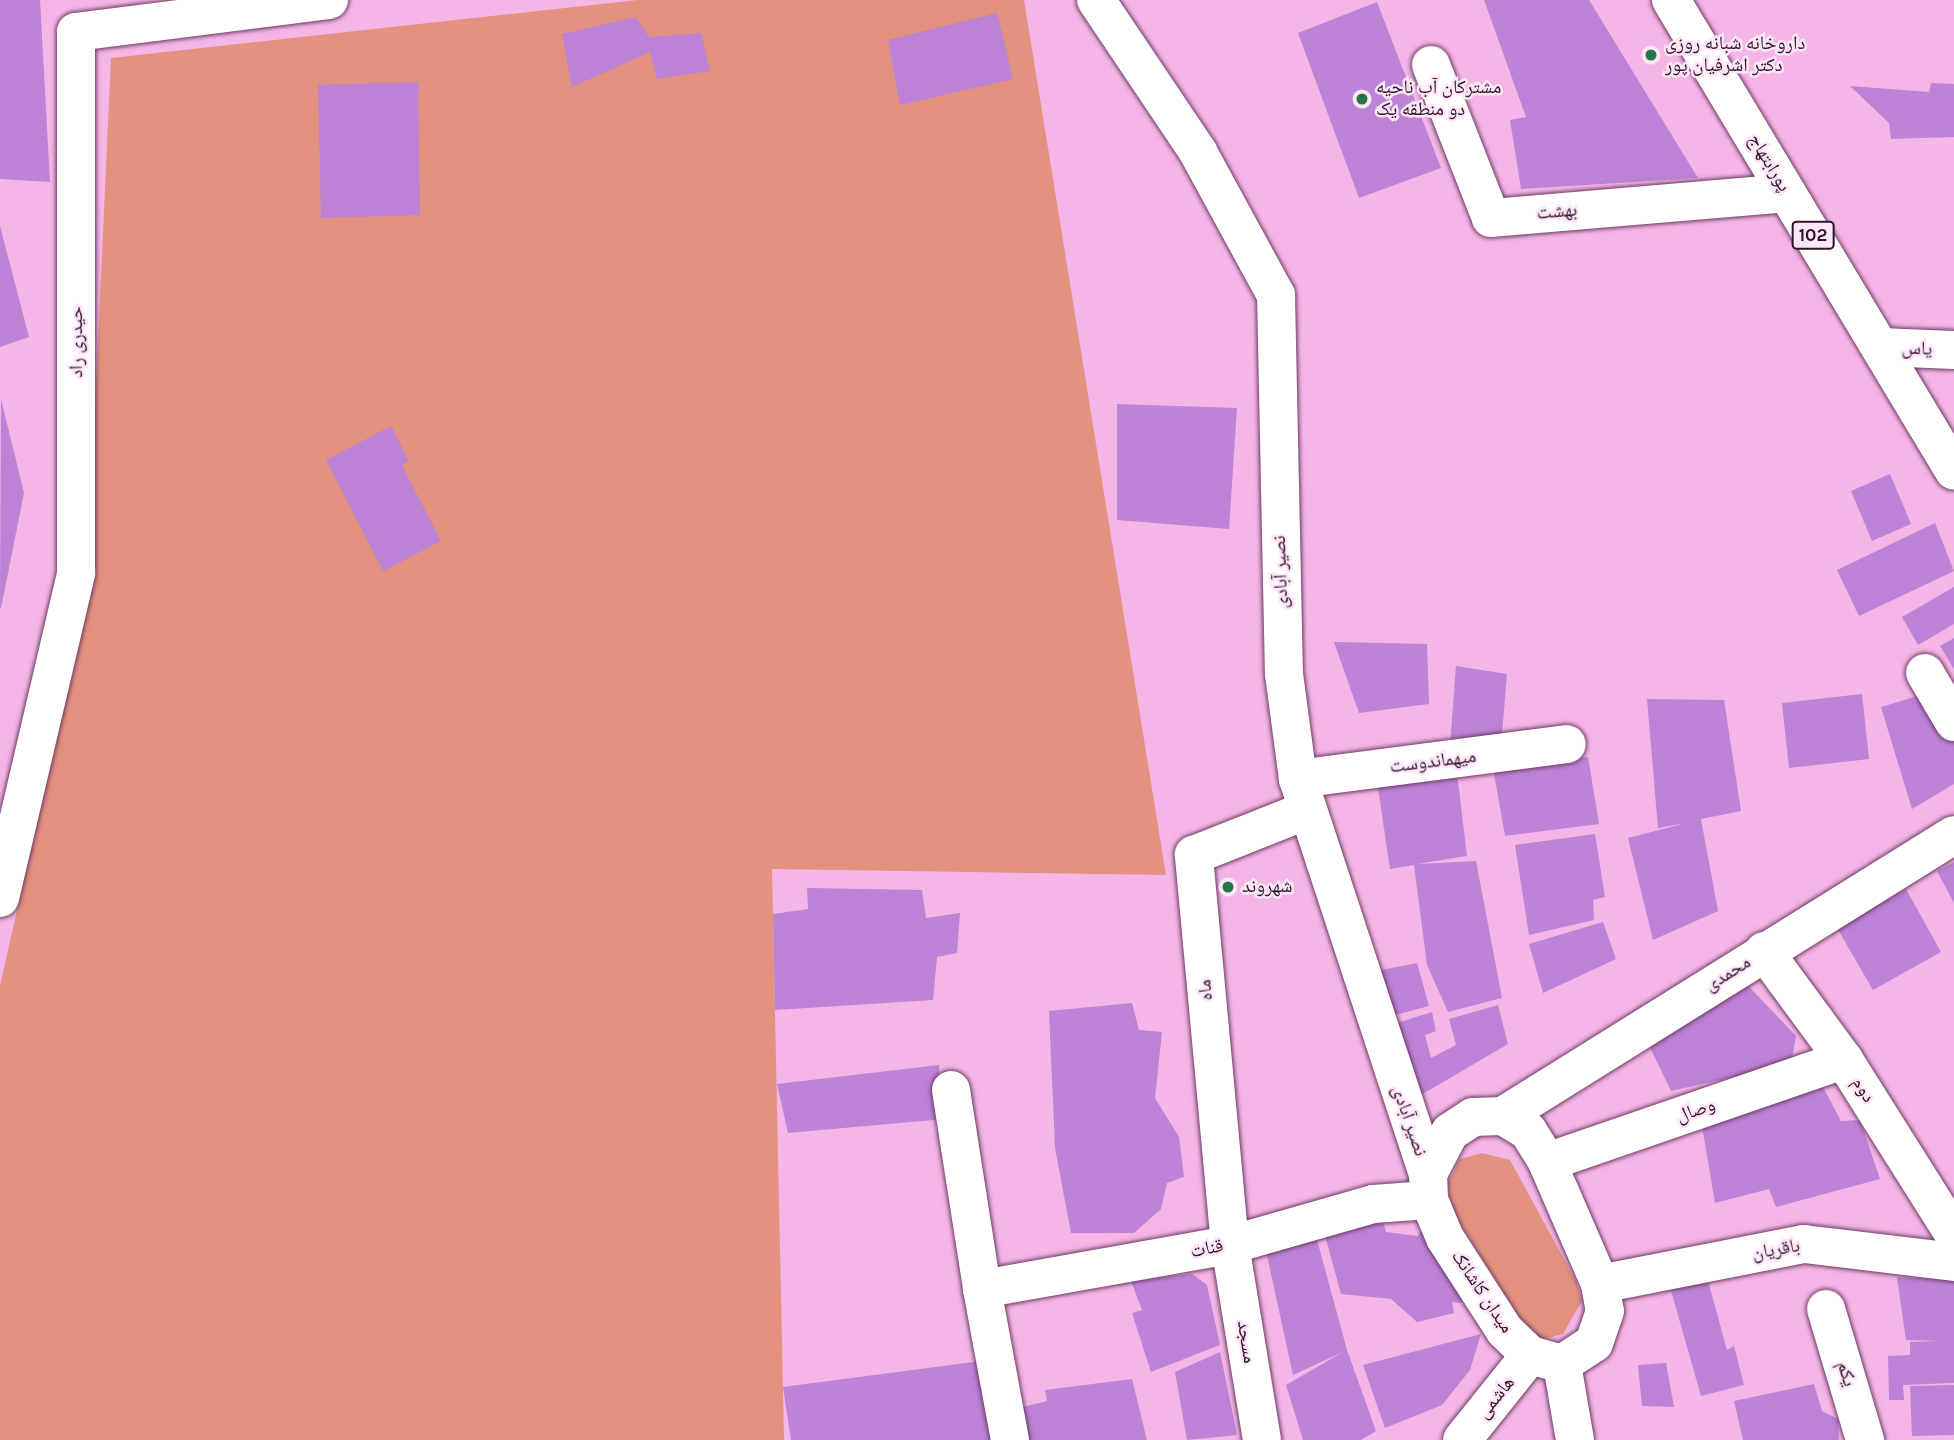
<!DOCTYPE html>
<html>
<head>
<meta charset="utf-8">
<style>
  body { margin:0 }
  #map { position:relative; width:1954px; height:1440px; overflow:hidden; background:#f4b6e6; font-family:Karla,"Noto Naskh Arabic",sans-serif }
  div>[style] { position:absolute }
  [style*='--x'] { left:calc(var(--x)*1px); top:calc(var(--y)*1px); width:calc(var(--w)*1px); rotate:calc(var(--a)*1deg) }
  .green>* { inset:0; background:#e3927f }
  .building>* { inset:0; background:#bc83d7 }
  .roads { filter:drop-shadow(0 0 2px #6e3a64) drop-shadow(0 0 2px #6e3a64) }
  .minor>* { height:38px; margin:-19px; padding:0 19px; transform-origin:19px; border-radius:19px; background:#fff }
  .major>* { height:38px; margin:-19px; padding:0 19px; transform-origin:19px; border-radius:19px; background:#fff }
  .dots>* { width:19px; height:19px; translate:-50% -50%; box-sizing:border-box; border:4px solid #fee5f8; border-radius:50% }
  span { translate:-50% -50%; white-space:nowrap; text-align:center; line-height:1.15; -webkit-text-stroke:5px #fee5f8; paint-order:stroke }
  .shield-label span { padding:2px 5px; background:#fee5f8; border:2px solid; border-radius:5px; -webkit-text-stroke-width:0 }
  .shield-label { font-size:18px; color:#2b1527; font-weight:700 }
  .poi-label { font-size:19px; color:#2b1527 }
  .left { translate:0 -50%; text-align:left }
  .street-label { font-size:19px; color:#2b1527 }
</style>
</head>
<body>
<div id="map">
  <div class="green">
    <div style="clip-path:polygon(638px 0,1024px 0,1166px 875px,772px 869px,784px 1440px,0 1440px,0 986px,86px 605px,111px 58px)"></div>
    <div style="clip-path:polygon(1482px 1153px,1510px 1160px,1576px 1281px,1582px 1301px,1563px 1334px,1543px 1339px,1526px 1329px,1455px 1215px,1447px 1185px,1460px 1159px)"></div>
  </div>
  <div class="building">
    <div style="clip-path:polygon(0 0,40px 0,50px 182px,0 179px)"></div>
    <div style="clip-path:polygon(1484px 0,1589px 0,1698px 178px,1521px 189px,1510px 120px,1526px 117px)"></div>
    <div style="clip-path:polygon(1377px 2px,1441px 168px,1359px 198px,1298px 33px)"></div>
    <div style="clip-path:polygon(997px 13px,1013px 79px,900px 105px,888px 40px)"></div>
    <div style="clip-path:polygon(636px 17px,649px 37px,701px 33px,710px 71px,657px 79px,650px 52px,572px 87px,562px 34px)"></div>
    <div style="clip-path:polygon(418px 82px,420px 215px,321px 218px,318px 85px)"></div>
    <div style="clip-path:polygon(1931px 83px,1954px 84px,1954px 137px,1891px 139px,1889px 123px,1850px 86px,1929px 92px)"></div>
    <div style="clip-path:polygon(0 226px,29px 337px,0 347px)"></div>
    <div style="clip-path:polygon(1px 399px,24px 493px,1px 608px,0 608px)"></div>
    <div style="clip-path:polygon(1117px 404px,1237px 408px,1229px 529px,1117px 520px)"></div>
    <div style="clip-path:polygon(391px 426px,409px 461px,402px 465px,441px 541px,383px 571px,326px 460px)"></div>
    <div style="clip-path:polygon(1890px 474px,1911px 524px,1872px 541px,1851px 491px)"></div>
    <div style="clip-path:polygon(1935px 523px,1954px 571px,1859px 616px,1837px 570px)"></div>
    <div style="clip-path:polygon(1954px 587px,1954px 624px,1918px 645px,1902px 617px)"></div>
    <div style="clip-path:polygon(1954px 638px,1954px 669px,1940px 646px)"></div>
    <div style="clip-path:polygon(1334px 642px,1427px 644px,1429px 704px,1359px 713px)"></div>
    <div style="clip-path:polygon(1456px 666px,1507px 674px,1501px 746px,1450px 747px)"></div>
    <div style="clip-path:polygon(1934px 691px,1954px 727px,1954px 784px,1912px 809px,1881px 707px)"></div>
    <div style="clip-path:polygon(1862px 694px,1869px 759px,1789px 768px,1782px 703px)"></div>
    <div style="clip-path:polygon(1647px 699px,1724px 700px,1741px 811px,1701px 819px,1718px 911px,1653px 940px,1628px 838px,1686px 823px,1658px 828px)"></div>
    <div style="clip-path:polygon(1588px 757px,1599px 824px,1505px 836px,1493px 768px)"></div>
    <div style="clip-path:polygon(1457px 773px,1467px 856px,1417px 864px,1476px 861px,1502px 998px,1448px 1012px,1427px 965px,1414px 865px,1390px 869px,1378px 788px)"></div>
    <div style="clip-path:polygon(1595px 834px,1605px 897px,1593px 900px,1594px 920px,1529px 935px,1515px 845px)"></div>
    <div style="clip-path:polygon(1954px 862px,1954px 903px,1937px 871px)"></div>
    <div style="clip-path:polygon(807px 888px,922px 890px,926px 918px,960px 913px,957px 953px,937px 957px,933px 1000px,775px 1010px,773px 914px,808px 909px)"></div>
    <div style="clip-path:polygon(1906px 889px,1941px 952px,1873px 990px,1837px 928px)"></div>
    <div style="clip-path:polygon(1603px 922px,1616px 959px,1543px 993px,1529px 944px)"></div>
    <div style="clip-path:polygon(1417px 963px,1429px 1006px,1388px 1017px,1376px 971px)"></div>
    <div style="clip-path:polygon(1738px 975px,1796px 1036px,1791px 1064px,1671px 1091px,1643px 1033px)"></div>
    <div style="clip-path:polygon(1132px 1003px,1139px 1030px,1162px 1032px,1155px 1098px,1179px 1137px,1184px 1177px,1167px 1183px,1161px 1209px,1134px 1233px,1071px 1233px,1055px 1148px,1049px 1011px)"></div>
    <div style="clip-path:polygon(1498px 1005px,1508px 1044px,1421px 1095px,1397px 1023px,1432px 1012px,1436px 1031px,1425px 1035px,1431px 1058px,1456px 1045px,1449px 1019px)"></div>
    <div style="clip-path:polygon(939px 1065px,944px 1119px,788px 1133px,777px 1084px)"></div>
    <div style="clip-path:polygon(1822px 1085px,1841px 1121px,1860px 1120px,1880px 1179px,1776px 1207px,1769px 1189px,1715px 1203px,1701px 1120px)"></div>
    <div style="clip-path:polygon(1383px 1221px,1386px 1232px,1417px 1236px,1427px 1227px,1464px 1291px,1462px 1303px,1452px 1302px,1454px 1313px,1417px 1322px,1391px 1299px,1341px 1294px,1324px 1232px)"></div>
    <div style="clip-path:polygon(1316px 1236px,1347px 1350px,1376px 1431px,1361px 1440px,1303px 1440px,1286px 1385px,1343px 1352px,1293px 1375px,1266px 1251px)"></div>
    <div style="clip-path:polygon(1192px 1274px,1207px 1285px,1220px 1345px,1151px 1372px,1132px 1313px,1142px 1310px,1131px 1281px)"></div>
    <div style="clip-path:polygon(1707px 1277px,1727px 1350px,1734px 1346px,1744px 1385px,1701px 1396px,1670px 1287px)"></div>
    <div style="clip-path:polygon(1897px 1277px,1954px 1280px,1954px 1383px,1903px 1385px,1904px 1400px,1889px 1400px,1888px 1356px,1910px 1355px,1910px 1342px,1939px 1341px,1906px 1340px)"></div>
    <div style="clip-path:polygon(1481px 1334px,1470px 1370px,1442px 1405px,1385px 1428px,1363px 1365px)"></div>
    <div style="clip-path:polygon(1220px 1352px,1237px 1435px,1187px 1440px,1175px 1372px)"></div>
    <div style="clip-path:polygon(981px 1361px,996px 1440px,791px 1440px,783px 1387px)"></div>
    <div style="clip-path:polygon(1666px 1363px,1674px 1407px,1642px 1406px,1638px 1365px)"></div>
    <div style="clip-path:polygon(1132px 1379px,1147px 1440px,1029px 1440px,1023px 1407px,1047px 1401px,1045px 1390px)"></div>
    <div style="clip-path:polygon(1814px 1384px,1822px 1411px,1838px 1419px,1839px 1440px,1743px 1440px,1734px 1401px)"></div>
    <div style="clip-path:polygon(1954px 1385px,1954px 1435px,1912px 1436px,1910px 1386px)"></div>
  </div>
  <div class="roads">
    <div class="minor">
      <div style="--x:1096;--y:0;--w:183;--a:56.1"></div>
      <div style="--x:1198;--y:152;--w:163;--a:61.4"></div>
      <div style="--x:1276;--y:295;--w:379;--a:88.8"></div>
      <div style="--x:1284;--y:674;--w:106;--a:82.4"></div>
      <div style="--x:1298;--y:779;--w:416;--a:71.8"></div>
      <div style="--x:1431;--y:65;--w:164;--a:68.6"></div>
      <div style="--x:1491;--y:218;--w:297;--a:-4.8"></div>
      <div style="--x:1880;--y:347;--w:74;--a:2.3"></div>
      <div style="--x:1925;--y:673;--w:57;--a:59.4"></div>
      <div style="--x:1298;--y:779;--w:271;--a:-7.4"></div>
      <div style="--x:0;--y:898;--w:334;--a:-76.8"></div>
      <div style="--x:76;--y:573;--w:541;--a:-90"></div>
      <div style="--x:76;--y:32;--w:255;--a:-7.2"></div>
      <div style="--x:1764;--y:951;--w:135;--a:53.7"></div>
      <div style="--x:1844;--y:1060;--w:207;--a:57.8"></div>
      <div style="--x:951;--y:1090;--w:201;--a:81.1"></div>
      <div style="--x:1503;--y:1116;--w:29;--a:31"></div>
      <div style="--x:1528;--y:1131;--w:36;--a:58"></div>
      <div style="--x:1547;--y:1162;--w:133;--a:66.5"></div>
      <div style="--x:1600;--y:1284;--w:27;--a:80"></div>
      <div style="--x:1605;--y:1311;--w:34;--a:109"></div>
      <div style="--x:1594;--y:1343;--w:38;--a:147"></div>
      <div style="--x:1562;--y:1364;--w:33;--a:-164"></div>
      <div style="--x:1530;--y:1355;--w:35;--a:-136"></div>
      <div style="--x:1505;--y:1331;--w:111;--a:-122.8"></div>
      <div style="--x:1445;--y:1238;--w:41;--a:-112.8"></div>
      <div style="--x:1429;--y:1200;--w:26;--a:-92"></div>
      <div style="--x:1428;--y:1174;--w:47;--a:-62.4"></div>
      <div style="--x:1450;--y:1132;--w:27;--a:-33"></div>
      <div style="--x:1473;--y:1117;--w:30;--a:-2"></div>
      <div style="--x:1503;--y:1116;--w:531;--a:-31.93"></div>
      <div style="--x:1547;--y:1162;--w:314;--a:-19"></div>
      <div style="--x:1600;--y:1284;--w:208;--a:-11.1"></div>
      <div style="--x:1804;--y:1244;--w:151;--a:6.8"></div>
      <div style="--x:1826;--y:1309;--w:137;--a:73.4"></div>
      <div style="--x:1562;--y:1364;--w:77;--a:80.3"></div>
      <div style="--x:1010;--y:1440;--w:154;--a:-100.5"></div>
      <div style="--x:982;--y:1289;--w:252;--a:-10.1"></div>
      <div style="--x:1230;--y:1245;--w:149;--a:-16"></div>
      <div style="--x:1373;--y:1204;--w:56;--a:-4.1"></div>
      <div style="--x:1262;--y:1440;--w:198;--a:-99.3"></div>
      <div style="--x:1230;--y:1245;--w:392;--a:-95.3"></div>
      <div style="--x:1194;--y:855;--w:119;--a:-21.6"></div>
      <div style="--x:1462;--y:1440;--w:109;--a:-51.3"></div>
    </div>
    <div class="major">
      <div style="--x:1671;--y:0;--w:549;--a:59"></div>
    </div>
  </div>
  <div class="dots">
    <div style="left:1651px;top:55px;background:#257647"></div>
    <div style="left:1362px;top:99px;background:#257647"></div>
    <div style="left:1228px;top:887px;background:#257647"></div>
  </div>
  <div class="shield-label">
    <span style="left:1813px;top:235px">102</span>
  </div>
  <div class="poi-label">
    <span class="left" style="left:1665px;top:55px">داروخانه شبانه روزی<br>دکتر اشرفیان پور</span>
    <span class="left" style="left:1376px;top:99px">مشترکان آب ناحیه<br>دو منطقه یک</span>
    <span class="left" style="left:1242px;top:887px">شهروند</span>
  </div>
  <div class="street-label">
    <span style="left:1769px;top:163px;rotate:59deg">پورابتهاج</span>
    <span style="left:1557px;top:212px;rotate:-5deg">بهشت</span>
    <span style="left:77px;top:342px;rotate:-90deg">حیدری راد</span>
    <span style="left:1917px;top:349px;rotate:2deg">یاس</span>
    <span style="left:1281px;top:572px;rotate:-92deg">نصیر آبادی</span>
    <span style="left:1433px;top:762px;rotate:-7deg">میهماندوست</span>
    <span style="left:1728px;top:974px;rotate:-32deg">محمدی</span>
    <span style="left:1206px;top:990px;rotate:-95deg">ماه</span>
    <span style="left:1863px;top:1090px;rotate:58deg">دوم</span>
    <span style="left:1696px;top:1111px;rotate:-19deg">وصال</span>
    <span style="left:1409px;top:1121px;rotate:71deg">نصیر آبادی</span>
    <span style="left:1207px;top:1249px;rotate:-11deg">قنات</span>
    <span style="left:1776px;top:1250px;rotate:-10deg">باقریان</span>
    <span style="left:1482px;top:1292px;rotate:56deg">میدان کاشانک</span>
    <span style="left:1246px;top:1342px;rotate:81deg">مسجد</span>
    <span style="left:1846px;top:1374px;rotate:73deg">یکم</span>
    <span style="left:1496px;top:1398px;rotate:-51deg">هاشمی</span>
  </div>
</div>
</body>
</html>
